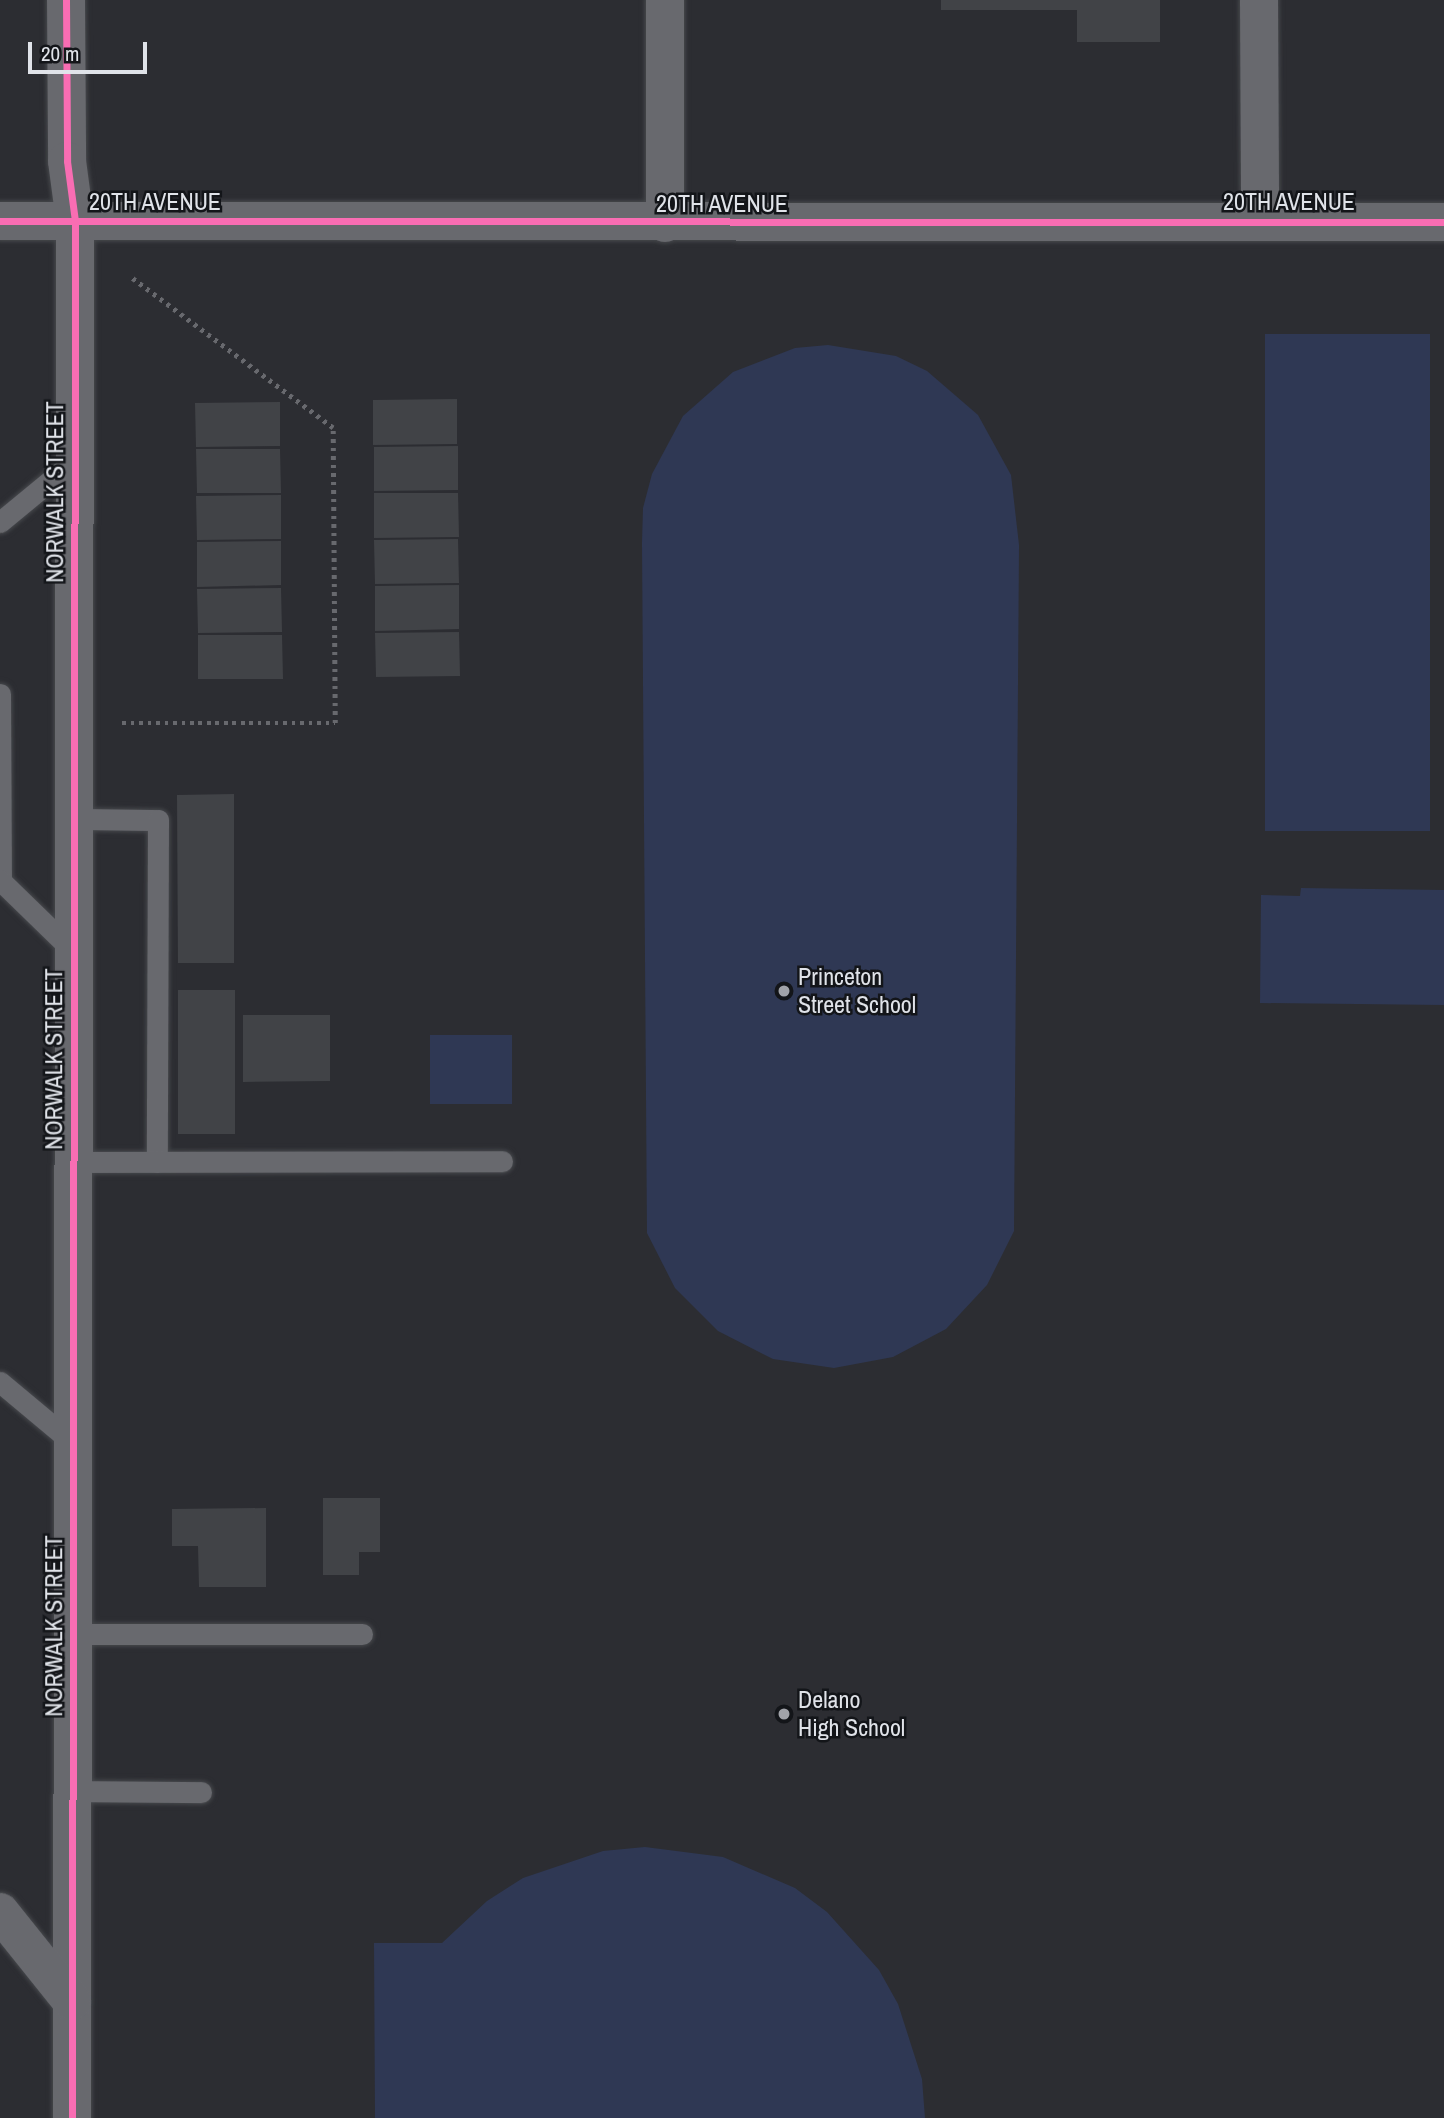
<!DOCTYPE html>
<html>
<head>
<meta charset="utf-8">
<style>
  body { margin:0 }
  #map { position:relative; width:1444px; height:2118px; overflow:hidden; background:#2c2d32; font-family:"Archivo Narrow",sans-serif }
  div>[style] { position:absolute }
  [style*='--x'] { left:calc(var(--x)*1px); top:calc(var(--y)*1px); width:calc(var(--w)*1px); rotate:calc(var(--a)*1deg) }
  .green>* { inset:0; background:#2f3854 }
  .building>* { inset:0; background:#414347 }
  .path>* { height:4.5px; margin-top:-2.25px; transform-origin:0; background:repeating-linear-gradient(90deg,#68696e 0 3.5px,transparent 0 8.5px) }
  .roads { filter:drop-shadow(0 0 2px #46484c) drop-shadow(0 0 2px #46484c) }
  .lane>* { height:21px; margin:-10.5px; padding:0 10.5px; transform-origin:10.5px; border-radius:10.5px; background:#68696e }
  .street>* { height:38px; margin:-19px; padding:0 19px; transform-origin:19px; border-radius:19px; background:#68696e }
  .cycleway>* { height:7px; margin:-3.5px; padding:0 3.5px; transform-origin:3.5px; border-radius:3.5px; background:#f96db3 }
  .dots>* { width:19px; height:19px; translate:-50% -50%; box-sizing:border-box; border:4px solid #131519; border-radius:50% }
  span { translate:-50% -50%; white-space:nowrap; text-align:center; line-height:1.15; -webkit-text-stroke:5px #131519; paint-order:stroke }
  .street-label { font-size:24px; color:#e0e3e9 }
  .poi-label { font-size:24px; color:#e0e3e9 }
  .left { translate:0 -50%; text-align:left }
  .scale { position:absolute; left:28px; top:42px; width:119px; height:32px; box-sizing:border-box; border:4px solid #e0e3e9; border-top:0; padding-left:9px; font-size:21px; line-height:24px; white-space:nowrap; color:#e0e3e9; -webkit-text-stroke:5px #131519; paint-order:stroke }
</style>
</head>
<body>
<div id="map">
  <div class="green">
    <div style="clip-path:polygon(1265px 334px,1430px 334px,1430px 831px,1265px 831px)"></div>
    <div style="clip-path:polygon(828px 345px,896px 356px,927px 371px,978px 415px,1011px 475px,1019px 545px,1014px 1231px,987px 1285px,946px 1329px,893px 1357px,834px 1368px,773px 1359px,718px 1331px,675px 1288px,647px 1233px,642px 543px,643px 508px,652px 474px,683px 416px,733px 372px,795px 348px)"></div>
    <div style="clip-path:polygon(1301px 888px,1444px 890px,1444px 1005px,1260px 1003px,1261px 895px,1300px 896px)"></div>
    <div style="clip-path:polygon(430px 1035px,512px 1035px,512px 1104px,430px 1104px)"></div>
    <div style="clip-path:polygon(645px 1847px,723px 1857px,795px 1888px,827px 1912px,879px 1970px,898px 2004px,922px 2079px,925px 2118px,375px 2118px,374px 1943px,442px 1943px,487px 1901px,523px 1878px,603px 1851px)"></div>
  </div>
  <div class="building">
    <div style="clip-path:polygon(941px 0,1160px 0,1160px 42px,1077px 42px,1077px 10px,941px 10px)"></div>
    <div style="clip-path:polygon(457px 399px,457px 444px,373px 445px,373px 400px)"></div>
    <div style="clip-path:polygon(280px 402px,280px 446px,196px 447px,195px 403px)"></div>
    <div style="clip-path:polygon(458px 446px,458px 490px,374px 491px,374px 447px)"></div>
    <div style="clip-path:polygon(196px 449px,280px 449px,281px 493px,197px 493px)"></div>
    <div style="clip-path:polygon(374px 493px,458px 493px,459px 537px,374px 538px)"></div>
    <div style="clip-path:polygon(281px 495px,281px 539px,197px 540px,196px 496px)"></div>
    <div style="clip-path:polygon(458px 539px,459px 583px,375px 584px,374px 540px)"></div>
    <div style="clip-path:polygon(281px 541px,281px 585px,197px 587px,197px 542px)"></div>
    <div style="clip-path:polygon(459px 585px,459px 629px,375px 631px,375px 586px)"></div>
    <div style="clip-path:polygon(281px 588px,282px 632px,198px 633px,197px 589px)"></div>
    <div style="clip-path:polygon(459px 632px,460px 676px,376px 677px,375px 633px)"></div>
    <div style="clip-path:polygon(198px 635px,282px 635px,283px 679px,198px 679px)"></div>
    <div style="clip-path:polygon(234px 794px,234px 963px,178px 963px,177px 795px)"></div>
    <div style="clip-path:polygon(178px 990px,235px 990px,235px 1134px,178px 1134px)"></div>
    <div style="clip-path:polygon(243px 1015px,330px 1015px,330px 1081px,243px 1082px)"></div>
    <div style="clip-path:polygon(323px 1498px,380px 1498px,380px 1552px,359px 1552px,359px 1575px,323px 1575px)"></div>
    <div style="clip-path:polygon(266px 1508px,266px 1587px,199px 1587px,198px 1546px,172px 1546px,172px 1509px)"></div>
  </div>
  <div class="path">
    <div style="--x:122;--y:723;--w:213;--a:0"></div>
    <div style="--x:335;--y:723;--w:295;--a:-90.4"></div>
    <div style="--x:333;--y:428;--w:251;--a:-143.3"></div>
  </div>
  <div class="roads">
    <div class="lane">
      <div style="--x:0;--y:522;--w:96;--a:-39.5"></div>
      <div style="--x:0;--y:694;--w:187;--a:89.7"></div>
      <div style="--x:1;--y:881;--w:102;--a:44.2"></div>
      <div style="--x:74;--y:819;--w:84;--a:0.7"></div>
      <div style="--x:158;--y:820;--w:342;--a:90.2"></div>
      <div style="--x:73;--y:1162;--w:429;--a:-0.1"></div>
      <div style="--x:0;--y:1382;--w:95;--a:39.9"></div>
      <div style="--x:74;--y:1634;--w:288;--a:0"></div>
      <div style="--x:74;--y:1791;--w:127;--a:0.5"></div>
    </div>
    <div class="street">
      <div style="--x:66;--y:0;--w:161;--a:89.6"></div>
      <div style="--x:67;--y:161;--w:61;--a:82.4"></div>
      <div style="--x:75;--y:221;--w:1897;--a:90.09"></div>
      <div style="--x:665;--y:0;--w:223;--a:90"></div>
      <div style="--x:1259;--y:0;--w:221;--a:89.7"></div>
      <div style="--x:0;--y:221;--w:1444;--a:0.04"></div>
      <div style="--x:0;--y:1912;--w:115;--a:51.3"></div>
    </div>
  </div>
  <div class="cycleway">
    <div style="--x:66;--y:0;--w:161;--a:89.6"></div>
    <div style="--x:67;--y:161;--w:61;--a:82.4"></div>
    <div style="--x:75;--y:221;--w:1897;--a:90.09"></div>
    <div style="--x:0;--y:221;--w:1444;--a:0.04"></div>
  </div>
  <div class="dots">
    <div style="left:784px;top:991px;background:#a1a3a9"></div>
    <div style="left:784px;top:1714px;background:#a1a3a9"></div>
  </div>
  <div class="street-label">
    <span style="left:155px;top:202px">20TH AVENUE</span>
    <span style="left:1289px;top:202px">20TH AVENUE</span>
    <span style="left:722px;top:204px">20TH AVENUE</span>
    <span style="left:55px;top:492px;rotate:-90deg">NORWALK STREET</span>
    <span style="left:54px;top:1059px;rotate:-90deg">NORWALK STREET</span>
    <span style="left:54px;top:1626px;rotate:-90deg">NORWALK STREET</span>
  </div>
  <div class="poi-label">
    <span class="left" style="left:798px;top:991px">Princeton<br>Street School</span>
    <span class="left" style="left:798px;top:1714px">Delano<br>High School</span>
  </div>
  <div class="scale">20 m</div>
</div>
</body>
</html>
